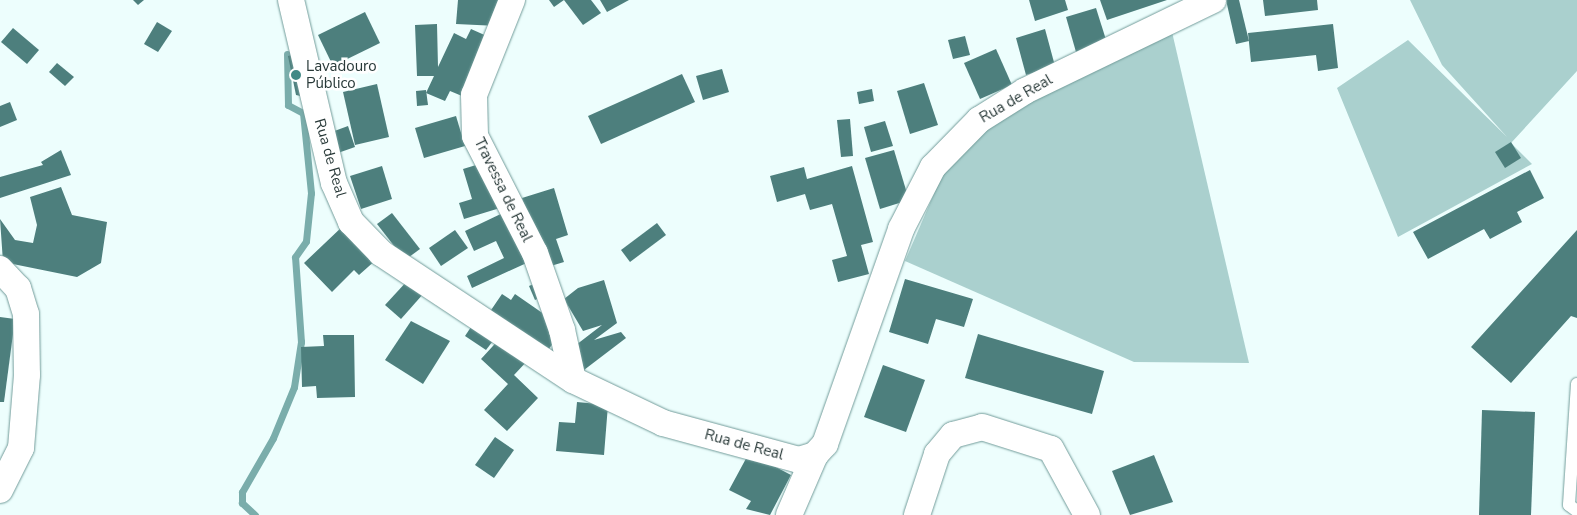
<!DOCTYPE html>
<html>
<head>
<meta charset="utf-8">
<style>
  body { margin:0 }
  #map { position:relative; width:1577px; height:515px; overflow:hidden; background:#edfefd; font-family:"Nunito Sans",sans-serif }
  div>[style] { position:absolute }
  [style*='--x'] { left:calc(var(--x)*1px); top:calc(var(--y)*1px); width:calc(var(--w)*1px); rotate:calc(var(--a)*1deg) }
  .green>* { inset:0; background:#aad0ce }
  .stream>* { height:7px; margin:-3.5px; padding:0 3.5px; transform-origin:3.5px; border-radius:3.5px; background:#7aadab }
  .building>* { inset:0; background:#4d7f7d }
  .roads { filter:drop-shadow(0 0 1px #729c9a) drop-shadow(0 0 1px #729c9a) }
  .service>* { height:12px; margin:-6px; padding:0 6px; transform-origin:6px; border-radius:6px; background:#fff }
  .minor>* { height:26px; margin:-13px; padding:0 13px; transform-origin:13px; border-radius:13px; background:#fff }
  .dots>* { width:14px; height:14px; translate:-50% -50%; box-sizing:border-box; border:2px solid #fff; border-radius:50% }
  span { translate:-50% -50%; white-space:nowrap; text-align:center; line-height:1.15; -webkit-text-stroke:5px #fff; paint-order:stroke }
  .poi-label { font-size:15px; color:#283938 }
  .left { translate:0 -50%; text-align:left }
  .street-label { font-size:15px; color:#283938 }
</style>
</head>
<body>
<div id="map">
  <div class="green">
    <div style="clip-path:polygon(1410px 0,1577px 0,1577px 71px,1511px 143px,1532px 164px,1398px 237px,1337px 88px,1408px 40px,1507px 137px,1442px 65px)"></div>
    <div style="clip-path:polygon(1172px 32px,1249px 363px,1134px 362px,905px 261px,946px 166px,1009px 107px)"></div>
  </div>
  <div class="stream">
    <div style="--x:255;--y:515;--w:18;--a:-137"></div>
    <div style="--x:242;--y:503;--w:11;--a:-90"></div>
    <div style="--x:242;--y:492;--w:62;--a:-60.1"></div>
    <div style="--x:273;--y:438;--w:55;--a:-67.6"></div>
    <div style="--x:294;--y:387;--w:46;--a:-81.2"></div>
    <div style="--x:301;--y:342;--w:85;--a:-94"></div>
    <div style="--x:295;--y:257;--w:19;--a:-55"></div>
    <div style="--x:306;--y:241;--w:48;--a:-84.1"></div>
    <div style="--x:311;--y:193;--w:80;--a:-95.7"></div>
    <div style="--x:303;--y:113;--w:17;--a:-152"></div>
    <div style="--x:288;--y:105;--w:51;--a:-91.1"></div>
  </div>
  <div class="building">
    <div style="clip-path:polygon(133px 0,144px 0,138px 5px)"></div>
    <div style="clip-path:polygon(458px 0,499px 0,498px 26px,456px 24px)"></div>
    <div style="clip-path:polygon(549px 0,564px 0,554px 7px)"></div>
    <div style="clip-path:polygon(564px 0,591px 0,601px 13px,583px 25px)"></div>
    <div style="clip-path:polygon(600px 0,629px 0,607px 12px)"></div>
    <div style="clip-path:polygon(1029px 0,1065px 0,1068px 10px,1035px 21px)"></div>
    <div style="clip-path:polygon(1100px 0,1167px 0,1107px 20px)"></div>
    <div style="clip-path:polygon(1226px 0,1239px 0,1249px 41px,1236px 44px)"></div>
    <div style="clip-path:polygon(1263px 0,1317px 0,1318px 10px,1265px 16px)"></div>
    <div style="clip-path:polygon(1096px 8px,1107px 43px,1076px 52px,1066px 17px)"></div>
    <div style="clip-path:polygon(365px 12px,380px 43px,333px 66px,318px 35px)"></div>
    <div style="clip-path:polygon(157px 22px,172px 31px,158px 52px,144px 44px)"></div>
    <div style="clip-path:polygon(437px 24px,438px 67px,454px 33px,466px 39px,471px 29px,489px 37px,462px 96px,450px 91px,445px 101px,426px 93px,434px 76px,417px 76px,415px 25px)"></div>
    <div style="clip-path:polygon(1333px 24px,1338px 68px,1318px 71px,1316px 55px,1251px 62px,1248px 33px)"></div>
    <div style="clip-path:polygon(13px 28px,39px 50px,27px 64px,1px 42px)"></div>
    <div style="clip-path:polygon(1045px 29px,1055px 66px,1026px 75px,1016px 38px)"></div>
    <div style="clip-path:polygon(965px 36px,970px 55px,953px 59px,948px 40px)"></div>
    <div style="clip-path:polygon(996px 49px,1012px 85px,980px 99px,964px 63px)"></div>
    <div style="clip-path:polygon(296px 54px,305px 97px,296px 95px,288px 56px)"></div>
    <div style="clip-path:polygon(57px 63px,74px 77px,65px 86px,49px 72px)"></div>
    <div style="clip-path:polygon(722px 69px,729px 92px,703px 100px,696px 76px)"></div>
    <div style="clip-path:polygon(682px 74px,695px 102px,601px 144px,588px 116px)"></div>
    <div style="clip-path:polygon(924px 83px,938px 125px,910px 134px,897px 91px)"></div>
    <div style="clip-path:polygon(377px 84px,389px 137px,355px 145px,343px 92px)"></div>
    <div style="clip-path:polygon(872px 89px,874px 101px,859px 104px,857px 92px)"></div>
    <div style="clip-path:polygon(426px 90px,428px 105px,417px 106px,416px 91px)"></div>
    <div style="clip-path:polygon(10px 102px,17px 120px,0 127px,0 106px)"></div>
    <div style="clip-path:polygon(456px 116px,465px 146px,424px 158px,415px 128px)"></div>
    <div style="clip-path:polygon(850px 119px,853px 156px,841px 157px,837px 120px)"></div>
    <div style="clip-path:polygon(885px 121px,893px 146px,871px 152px,864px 127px)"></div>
    <div style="clip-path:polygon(348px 126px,355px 147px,335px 154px,329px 133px)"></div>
    <div style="clip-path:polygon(1511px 142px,1521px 158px,1505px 168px,1495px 152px)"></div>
    <div style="clip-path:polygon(61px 150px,71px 175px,0 198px,0 177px,43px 165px,41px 162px)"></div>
    <div style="clip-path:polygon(894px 150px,909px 200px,880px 209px,865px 158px)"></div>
    <div style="clip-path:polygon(486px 162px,500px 208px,464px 219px,459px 203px,472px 199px,463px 169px)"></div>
    <div style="clip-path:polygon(382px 166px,392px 199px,361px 209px,350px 176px)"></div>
    <div style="clip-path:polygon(852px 166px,873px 242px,861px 245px,869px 274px,838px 282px,832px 260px,847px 256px,832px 204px,810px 210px,805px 194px,777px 202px,770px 176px,804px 167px,807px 179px)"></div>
    <div style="clip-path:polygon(1530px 170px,1544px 198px,1517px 212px,1522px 222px,1490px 239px,1484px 229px,1428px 259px,1413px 232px)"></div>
    <div style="clip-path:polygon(61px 187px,72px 215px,107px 222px,101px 263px,77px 277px,3px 262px,0 219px,15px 240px,33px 243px,37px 225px,30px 197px)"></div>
    <div style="clip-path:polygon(554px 188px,568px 235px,556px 239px,564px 262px,544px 268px,522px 198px)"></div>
    <div style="clip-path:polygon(507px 211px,531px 261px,472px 288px,467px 276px,504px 258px,496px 241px,474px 251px,465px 231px)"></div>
    <div style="clip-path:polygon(392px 213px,420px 249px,405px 260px,377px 224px)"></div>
    <div style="clip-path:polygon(657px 223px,666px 235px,630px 262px,621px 250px)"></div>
    <div style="clip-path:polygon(344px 225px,377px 259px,359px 275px,354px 270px,332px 292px,304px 263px)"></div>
    <div style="clip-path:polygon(455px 230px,468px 248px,441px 266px,429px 248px)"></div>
    <div style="clip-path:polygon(1577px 230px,1577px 318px,1571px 316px,1511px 383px,1471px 347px)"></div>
    <div style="clip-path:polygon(905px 279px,973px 299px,964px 327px,936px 319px,928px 344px,889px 332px)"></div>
    <div style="clip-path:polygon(408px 280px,424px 293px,401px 319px,385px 305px)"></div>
    <div style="clip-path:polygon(604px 280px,617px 323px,594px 340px,621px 332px,626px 338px,584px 370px,576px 345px,602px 325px,583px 331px,564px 299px,578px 288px)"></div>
    <div style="clip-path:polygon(538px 282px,544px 296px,535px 300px,529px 286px)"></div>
    <div style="clip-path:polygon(502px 294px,511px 300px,515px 294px,564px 328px,546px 353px,489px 313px)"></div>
    <div style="clip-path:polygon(0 317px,15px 319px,4px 402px,0 402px)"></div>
    <div style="clip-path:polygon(477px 318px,499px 333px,486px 350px,465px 336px)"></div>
    <div style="clip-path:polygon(411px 321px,450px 341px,423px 384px,385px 360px)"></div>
    <div style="clip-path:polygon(978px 334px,1104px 371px,1092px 414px,965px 378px)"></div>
    <div style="clip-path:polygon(323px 335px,354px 335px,355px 397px,317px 398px,316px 386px,302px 387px,301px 347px,324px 346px)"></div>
    <div style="clip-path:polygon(503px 335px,529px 359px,514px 375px,538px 398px,507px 431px,484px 410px,508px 384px,481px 359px)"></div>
    <div style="clip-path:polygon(883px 365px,925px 380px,906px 432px,864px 417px)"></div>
    <div style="clip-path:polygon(577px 402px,608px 405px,604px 455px,556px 451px,559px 422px,575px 423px)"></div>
    <div style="clip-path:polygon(1482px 410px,1535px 412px,1531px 515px,1479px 515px)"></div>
    <div style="clip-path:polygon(495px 437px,514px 450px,494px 478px,475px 465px)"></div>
    <div style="clip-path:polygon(749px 453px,791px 475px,770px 515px,746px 509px,751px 501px,729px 490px)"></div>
    <div style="clip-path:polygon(1154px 455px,1173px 502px,1130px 515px,1112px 471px)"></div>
  </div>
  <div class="roads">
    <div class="service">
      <div style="--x:1577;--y:384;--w:121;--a:93.8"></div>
      <div style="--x:1569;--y:505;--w:10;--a:37"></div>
    </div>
    <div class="minor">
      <div style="--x:291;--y:0;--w:188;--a:76.8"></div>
      <div style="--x:334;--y:183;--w:43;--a:66.4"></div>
      <div style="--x:351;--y:222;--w:43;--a:45.9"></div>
      <div style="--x:381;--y:253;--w:230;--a:33.5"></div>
      <div style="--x:573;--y:380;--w:100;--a:25.5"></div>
      <div style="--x:663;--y:423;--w:141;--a:15.2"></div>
      <div style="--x:799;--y:460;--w:17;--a:-17"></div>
      <div style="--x:815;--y:455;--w:15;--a:-48"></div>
      <div style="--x:825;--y:444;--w:228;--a:-70.5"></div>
      <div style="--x:901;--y:229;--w:70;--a:-62.7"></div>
      <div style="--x:933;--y:167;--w:66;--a:-45.6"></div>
      <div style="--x:979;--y:120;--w:54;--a:-32.2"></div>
      <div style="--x:1025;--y:91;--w:209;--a:-25.8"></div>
      <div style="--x:512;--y:0;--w:102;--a:111.8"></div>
      <div style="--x:474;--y:95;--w:41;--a:88.6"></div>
      <div style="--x:475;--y:136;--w:131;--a:62.9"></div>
      <div style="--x:535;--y:253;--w:82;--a:70.7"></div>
      <div style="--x:562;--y:330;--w:51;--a:77.6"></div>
      <div style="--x:0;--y:269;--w:26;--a:47"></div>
      <div style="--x:18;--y:288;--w:27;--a:73"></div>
      <div style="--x:26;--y:314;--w:61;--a:89.1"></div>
      <div style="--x:27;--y:375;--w:73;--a:94.7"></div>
      <div style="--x:21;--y:448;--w:47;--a:116.6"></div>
      <div style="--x:789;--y:515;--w:65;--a:-66.6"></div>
      <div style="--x:917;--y:515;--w:64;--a:-71.8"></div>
      <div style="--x:937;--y:454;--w:25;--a:-50"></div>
      <div style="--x:953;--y:435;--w:30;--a:-15"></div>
      <div style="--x:982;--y:427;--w:72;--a:17.7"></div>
      <div style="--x:1051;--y:449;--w:75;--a:61.4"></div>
    </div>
  </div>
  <div class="dots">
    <div style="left:296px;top:75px;background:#418986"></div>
  </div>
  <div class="poi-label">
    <span class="left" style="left:306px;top:75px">Lavadouro<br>Público</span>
  </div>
  <div class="street-label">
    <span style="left:1016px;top:99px;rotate:-30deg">Rua de Real</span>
    <span style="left:330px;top:158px;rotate:74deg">Rua de Real</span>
    <span style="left:503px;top:190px;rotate:64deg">Travessa de Real</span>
    <span style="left:744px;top:445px;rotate:15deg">Rua de Real</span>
  </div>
</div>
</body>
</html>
